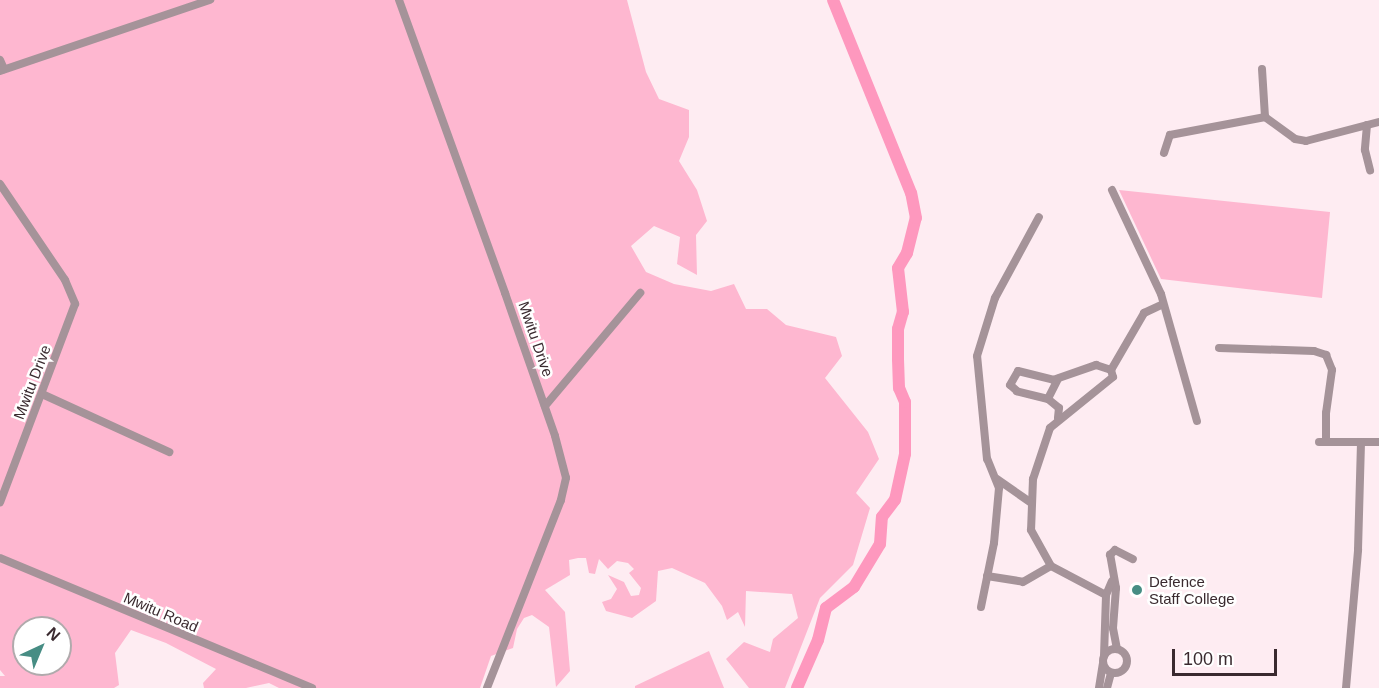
<!DOCTYPE html>
<html>
<head>
<meta charset="utf-8">
<style>
  body { margin:0 }
  #map { position:relative; width:1379px; height:688px; overflow:hidden; background:#feecf2; font-family:Helvetica,sans-serif }
  div>[style] { position:absolute }
  [style*='--x'] { left:calc(var(--x)*1px); top:calc(var(--y)*1px); width:calc(var(--w)*1px); rotate:calc(var(--a)*1deg) }
  .green>* { inset:0; background:#feb7d0 }
  .river>* { height:12px; margin:-6px; padding:0 6px; transform-origin:6px; border-radius:6px; background:#fe98be }
  .minor>* { height:8px; margin:-4px; padding:0 4px; transform-origin:4px; border-radius:4px; background:#a59399 }
  .minor>.ring { margin:-4px; padding:0; box-sizing:content-box; background:none; border:8px solid #a59399; border-radius:50% }
  .dots>* { width:16px; height:16px; translate:-50% -50%; box-sizing:border-box; border:3px solid #fff; border-radius:50% }
  span { translate:-50% -50%; white-space:nowrap; text-align:center; line-height:1.15; -webkit-text-stroke:5px #fff; paint-order:stroke }
  .street-label { font-size:15px; color:#3a2a2f }
  .poi-label { font-size:15px; color:#3a2a2f }
  .left { translate:0 -50%; text-align:left }
  .north { position:absolute; left:12px; top:616px; width:60px; height:60px; box-sizing:border-box; background:#fff; border:2px solid #b0aaac; border-radius:50%; rotate:44deg; font-size:16px; font-weight:700; line-height:24px; text-align:center; color:#3a2a2f }
  .north::after { content:''; display:block; margin:auto; width:21px; height:27px; background:#478d84; clip-path:polygon(50% 0,100% 100%,50% 72%,0 100%) }
  .scale { position:absolute; left:1172px; top:649px; width:105px; height:27px; box-sizing:border-box; border:3px solid #3a2a2f; border-top:0; padding-left:8px; font-size:18px; line-height:21px; white-space:nowrap; color:#3a2a2f; -webkit-text-stroke:4px #fff; paint-order:stroke }
</style>
</head>
<body>
<div id="map">
  <div class="green">
    <div style="clip-path:polygon(evenodd,0 0,627px 0,646px 72px,659px 99px,689px 110px,689px 137px,679px 161px,697px 190px,707px 221px,696px 235px,697px 275px,677px 264px,680px 237px,654px 226px,631px 246px,646px 272px,674px 284px,711px 291px,734px 284px,746px 309px,767px 309px,786px 325px,836px 337px,842px 356px,825px 378px,868px 432px,879px 459px,856px 493px,870px 508px,853px 565px,820px 598px,785px 688px,749px 688px,726px 659px,744px 642px,770px 652px,773px 639px,798px 618px,792px 594px,746px 591px,745px 627px,738px 612px,727px 620px,722px 606px,705px 583px,672px 568px,658px 571px,656px 601px,632px 618px,606px 611px,602px 602px,611px 599px,617px 589px,608px 575px,624px 582px,631px 596px,639px 595px,641px 588px,629px 573px,634px 569px,628px 563px,617px 561px,608px 569px,599px 559px,595px 574px,589px 573px,586px 558px,578px 558px,569px 560px,570px 575px,545px 590px,565px 612px,570px 671px,556px 687px,549px 627px,532px 615px,524px 618px,517px 629px,513px 648px,491px 656px,480px 688px,279px 688px,269px 683px,246px 688px,204px 688px,203px 683px,216px 669px,166px 643px,131px 630px,115px 653px,119px 685px,114px 688px,0 688px,0 676px,5px 676px,0 670px,0 0,24px 628px,60px 628px,60px 664px,24px 664px,24px 628px)"></div>
    <div style="clip-path:polygon(1119px 190px,1330px 212px,1322px 298px,1161px 279px)"></div>
    <div style="clip-path:polygon(709px 651px,724px 688px,635px 688px,635px 686px)"></div>
  </div>
  <div class="river">
    <div style="--x:797;--y:688;--w:52;--a:-66.4"></div>
    <div style="--x:818;--y:640;--w:33;--a:-76"></div>
    <div style="--x:826;--y:608;--w:35;--a:-37"></div>
    <div style="--x:854;--y:587;--w:50;--a:-58.8"></div>
    <div style="--x:880;--y:544;--w:27;--a:-86"></div>
    <div style="--x:882;--y:517;--w:21;--a:-53"></div>
    <div style="--x:895;--y:500;--w:47;--a:-77.7"></div>
    <div style="--x:905;--y:454;--w:52;--a:-90"></div>
    <div style="--x:905;--y:402;--w:15;--a:-113"></div>
    <div style="--x:899;--y:388;--w:29;--a:-92"></div>
    <div style="--x:898;--y:359;--w:30;--a:-90"></div>
    <div style="--x:898;--y:329;--w:18;--a:-74"></div>
    <div style="--x:903;--y:312;--w:44;--a:-96.5"></div>
    <div style="--x:898;--y:268;--w:17;--a:-59"></div>
    <div style="--x:907;--y:253;--w:36;--a:-76"></div>
    <div style="--x:916;--y:218;--w:25;--a:-101"></div>
    <div style="--x:911;--y:193;--w:208;--a:-112"></div>
  </div>
  <div class="minor">
    <div style="--x:399;--y:0;--w:312;--a:70.1"></div>
    <div style="--x:505;--y:293;--w:151;--a:70.7"></div>
    <div style="--x:555;--y:436;--w:43;--a:75.3"></div>
    <div style="--x:566;--y:478;--w:23;--a:103"></div>
    <div style="--x:561;--y:500;--w:202;--a:111.5"></div>
    <div style="--x:0;--y:60;--w:10;--a:66"></div>
    <div style="--x:1262;--y:69;--w:48;--a:86.4"></div>
    <div style="--x:1265;--y:117;--w:37;--a:36"></div>
    <div style="--x:1295;--y:139;--w:11;--a:10"></div>
    <div style="--x:1306;--y:141;--w:75;--a:-14.6"></div>
    <div style="--x:0;--y:71;--w:222;--a:-18.7"></div>
    <div style="--x:1367;--y:125;--w:25;--a:95"></div>
    <div style="--x:1365;--y:150;--w:21;--a:76"></div>
    <div style="--x:1164;--y:153;--w:19;--a:-72"></div>
    <div style="--x:1170;--y:135;--w:97;--a:-10.7"></div>
    <div style="--x:0;--y:184;--w:116;--a:55.9"></div>
    <div style="--x:65;--y:280;--w:26;--a:67"></div>
    <div style="--x:75;--y:304;--w:212;--a:110.7"></div>
    <div style="--x:1112;--y:190;--w:115;--a:64.8"></div>
    <div style="--x:1161;--y:294;--w:132;--a:74.2"></div>
    <div style="--x:1219;--y:348;--w:95;--a:1.8"></div>
    <div style="--x:1314;--y:351;--w:13;--a:18"></div>
    <div style="--x:1326;--y:355;--w:16;--a:68"></div>
    <div style="--x:1332;--y:370;--w:43;--a:97.9"></div>
    <div style="--x:1326;--y:413;--w:29;--a:90"></div>
    <div style="--x:1111;--y:370;--w:66;--a:-59.9"></div>
    <div style="--x:1144;--y:313;--w:21;--a:-25"></div>
    <div style="--x:1058;--y:379;--w:22;--a:117"></div>
    <div style="--x:1048;--y:399;--w:32;--a:-166"></div>
    <div style="--x:1017;--y:391;--w:9;--a:-139"></div>
    <div style="--x:1010;--y:385;--w:16;--a:-60"></div>
    <div style="--x:1018;--y:371;--w:36;--a:14"></div>
    <div style="--x:1053;--y:380;--w:46;--a:-19.2"></div>
    <div style="--x:1096;--y:365;--w:16;--a:18"></div>
    <div style="--x:1111;--y:370;--w:7;--a:74"></div>
    <div style="--x:1113;--y:377;--w:81;--a:141"></div>
    <div style="--x:1050;--y:428;--w:54;--a:108.4"></div>
    <div style="--x:1033;--y:479;--w:51;--a:92.2"></div>
    <div style="--x:1031;--y:530;--w:41;--a:60.9"></div>
    <div style="--x:1051;--y:566;--w:62;--a:27.8"></div>
    <div style="--x:42;--y:394;--w:140;--a:24.5"></div>
    <div style="--x:1048;--y:399;--w:14;--a:39"></div>
    <div style="--x:1059;--y:408;--w:10;--a:96"></div>
    <div style="--x:545;--y:406;--w:148;--a:-49.9"></div>
    <div style="--x:1319;--y:442;--w:60;--a:0"></div>
    <div style="--x:997;--y:479;--w:40;--a:34.9"></div>
    <div style="--x:0;--y:558;--w:338;--a:22.6"></div>
    <div style="--x:987;--y:576;--w:36;--a:9"></div>
    <div style="--x:1023;--y:582;--w:32;--a:-30"></div>
    <div style="--x:981;--y:607;--w:65;--a:-78.5"></div>
    <div style="--x:994;--y:543;--w:55;--a:-84.8"></div>
    <div style="--x:999;--y:488;--w:31;--a:-112"></div>
    <div style="--x:987;--y:459;--w:103;--a:-95.5"></div>
    <div style="--x:977;--y:356;--w:61;--a:-72.8"></div>
    <div style="--x:995;--y:298;--w:92;--a:-61.5"></div>
    <div class="ring" style="left:1103px;top:649px;width:16px;height:16px"></div>
    <div style="--x:1117;--y:649;--w:21;--a:-101"></div>
    <div style="--x:1113;--y:628;--w:40;--a:-85.7"></div>
    <div style="--x:1116;--y:588;--w:34;--a:-100"></div>
    <div style="--x:1110;--y:555;--w:7;--a:-45"></div>
    <div style="--x:1115;--y:550;--w:20;--a:27"></div>
    <div style="--x:1104;--y:656;--w:61;--a:-88.1"></div>
    <div style="--x:1106;--y:595;--w:15;--a:-67"></div>
    <div style="--x:1099;--y:688;--w:24;--a:-81"></div>
    <div style="--x:1107;--y:688;--w:16;--a:-75"></div>
    <div style="--x:1346;--y:688;--w:139;--a:-85"></div>
    <div style="--x:1358;--y:550;--w:108;--a:-88.4"></div>
  </div>
  <div class="dots">
    <div style="left:1137px;top:590px;background:#478d84"></div>
  </div>
  <div class="street-label">
    <span style="left:536px;top:339px;rotate:71deg">Mwitu Drive</span>
    <span style="left:32px;top:382px;rotate:-69deg">Mwitu Drive</span>
    <span style="left:161px;top:612px;rotate:23deg">Mwitu Road</span>
  </div>
  <div class="poi-label">
    <span class="left" style="left:1149px;top:590px">Defence<br>Staff College</span>
  </div>
  <div class="north">N</div>
  <div class="scale">100 m</div>
</div>
</body>
</html>
